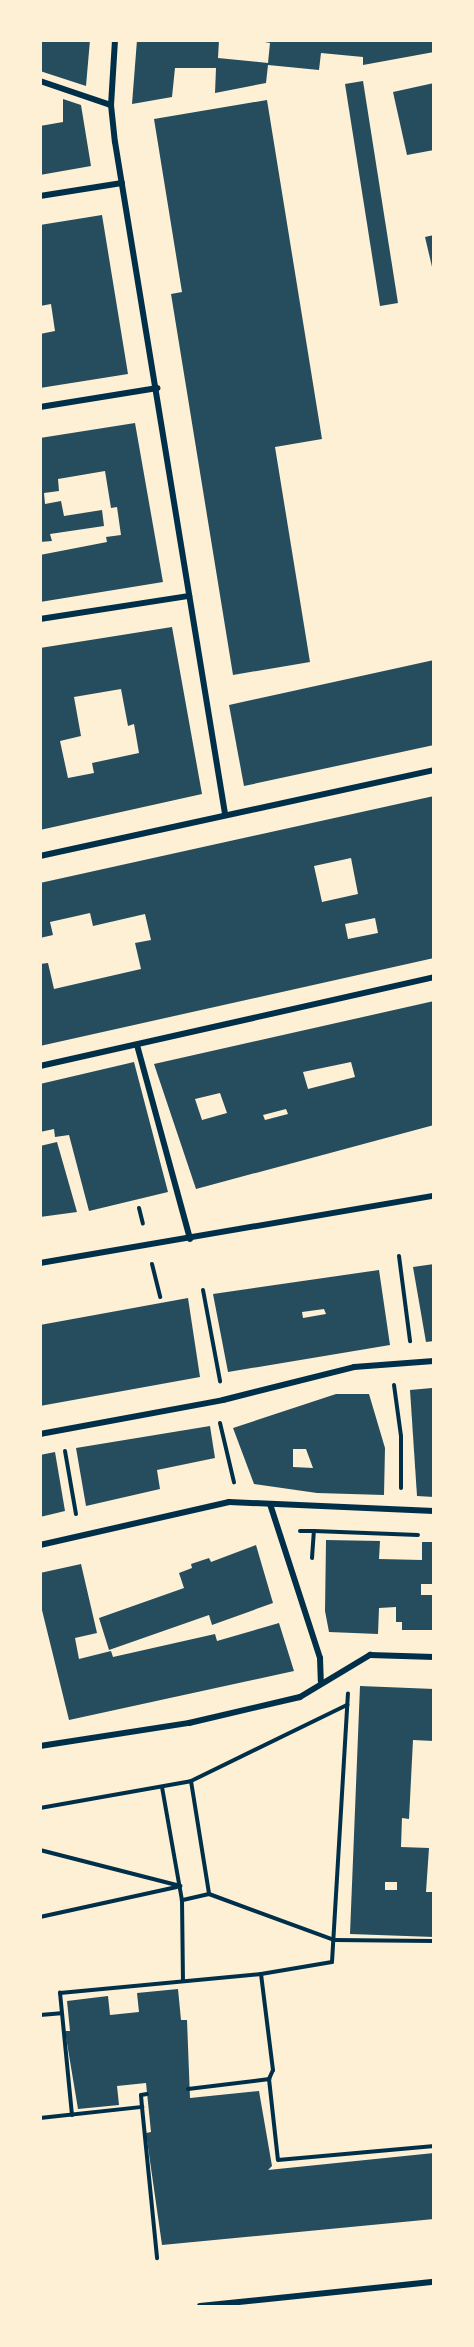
<!DOCTYPE html>
<html>
<head>
<meta charset="utf-8">
<style>
  body { margin:0 }
  #map { position:relative; width:474px; height:2347px; overflow:hidden; background:#fdf0d5; font-family:Commissioner,sans-serif }
  div>[style] { position:absolute }
  [style*='--x'] { left:calc(var(--x)*1px); top:calc(var(--y)*1px); width:calc(var(--w)*1px); rotate:calc(var(--a)*1deg) }
  .building>* { inset:0; background:#264d5e }
  .path>* { height:4px; margin:-2px; padding:0 2px; transform-origin:2px; border-radius:2px; background:#003049 }
  .minor>* { height:6px; margin:-3px; padding:0 3px; transform-origin:3px; border-radius:3px; background:#003049 }
  span { translate:-50% -50%; white-space:nowrap; text-align:center; line-height:1.15; -webkit-text-stroke:6px #fdf0d5; paint-order:stroke }
  .frame { position:absolute; inset:0; border:42px solid #fdf0d5; pointer-events:none }
</style>
</head>
<body>
<div id="map">
  <div class="building">
    <div style="clip-path:polygon(40px 40px,90px 40px,86px 86px,40px 71px)"></div>
    <div style="clip-path:polygon(137px 40px,219px 40px,218px 58px,268px 63px,270px 43px,254px 40px,434px 40px,434px 52px,363px 65px,363px 57px,321px 53px,319px 70px,268px 65px,266px 83px,215px 93px,216px 68px,175px 68px,172px 97px,132px 104px)"></div>
    <div style="clip-path:polygon(363px 81px,398px 303px,380px 306px,345px 84px)"></div>
    <div style="clip-path:polygon(434px 83px,434px 150px,407px 155px,393px 92px)"></div>
    <div style="clip-path:polygon(63px 99px,81px 105px,91px 166px,40px 175px,40px 126px,63px 122px)"></div>
    <div style="clip-path:polygon(267px 100px,322px 439px,275px 447px,310px 662px,233px 675px,171px 294px,182px 292px,154px 119px)"></div>
    <div style="clip-path:polygon(102px 215px,128px 374px,40px 388px,40px 334px,55px 331px,51px 304px,40px 306px,40px 225px)"></div>
    <div style="clip-path:polygon(434px 235px,434px 270px,433px 271px,425px 237px)"></div>
    <div style="clip-path:polygon(135px 423px,163px 582px,40px 602px,40px 555px,107px 542px,106px 537px,121px 535px,117px 507px,111px 508px,105px 471px,58px 479px,59px 491px,44px 493px,45px 504px,61px 501px,64px 516px,102px 510px,104px 526px,50px 534px,52px 541px,40px 542px,40px 438px)"></div>
    <div style="clip-path:polygon(evenodd,172px 627px,202px 794px,40px 830px,40px 648px,172px 627px,121px 689px,128px 726px,134px 724px,139px 753px,92px 763px,94px 773px,68px 778px,60px 741px,81px 736px,74px 697px,121px 689px)"></div>
    <div style="clip-path:polygon(434px 660px,434px 745px,244px 786px,229px 705px)"></div>
    <div style="clip-path:polygon(evenodd,434px 796px,434px 958px,40px 1046px,40px 964px,48px 963px,54px 989px,141px 969px,135px 943px,151px 940px,145px 914px,93px 926px,90px 913px,50px 922px,53px 935px,40px 938px,40px 883px,434px 796px,351px 858px,358px 894px,322px 902px,314px 866px,351px 858px,434px 796px,375px 918px,378px 933px,348px 939px,345px 924px,375px 918px)"></div>
    <div style="clip-path:polygon(evenodd,434px 1001px,434px 1125px,196px 1189px,154px 1064px,434px 1001px,351px 1062px,355px 1077px,308px 1089px,303px 1072px,351px 1062px,434px 1001px,220px 1093px,227px 1113px,202px 1120px,195px 1099px,220px 1093px,434px 1001px,286px 1109px,288px 1114px,265px 1120px,263px 1115px,286px 1109px)"></div>
    <div style="clip-path:polygon(134px 1062px,168px 1192px,89px 1211px,69px 1135px,55px 1137px,54px 1129px,40px 1132px,40px 1084px)"></div>
    <div style="clip-path:polygon(57px 1142px,77px 1212px,40px 1217px,40px 1146px)"></div>
    <div style="clip-path:polygon(434px 1264px,434px 1341px,426px 1342px,413px 1267px)"></div>
    <div style="clip-path:polygon(evenodd,379px 1270px,390px 1345px,228px 1372px,213px 1294px,379px 1270px,324px 1309px,326px 1314px,303px 1318px,302px 1312px,324px 1309px)"></div>
    <div style="clip-path:polygon(188px 1298px,200px 1377px,40px 1406px,40px 1325px)"></div>
    <div style="clip-path:polygon(432px 1388px,434px 1497px,417px 1496px,410px 1390px)"></div>
    <div style="clip-path:polygon(evenodd,336px 1394px,369px 1394px,385px 1448px,384px 1495px,317px 1493px,254px 1484px,233px 1428px,336px 1394px,293px 1449px,306px 1449px,313px 1468px,293px 1467px,293px 1449px)"></div>
    <div style="clip-path:polygon(210px 1426px,215px 1458px,157px 1470px,160px 1489px,86px 1506px,76px 1448px)"></div>
    <div style="clip-path:polygon(55px 1452px,65px 1511px,40px 1517px,40px 1455px)"></div>
    <div style="clip-path:polygon(326px 1540px,380px 1541px,379px 1559px,422px 1560px,422px 1542px,434px 1542px,434px 1584px,421px 1584px,421px 1595px,434px 1595px,434px 1630px,402px 1630px,402px 1622px,396px 1622px,396px 1607px,379px 1608px,378px 1634px,329px 1632px,325px 1611px)"></div>
    <div style="clip-path:polygon(256px 1545px,273px 1603px,212px 1625px,209px 1615px,109px 1650px,99px 1618px,184px 1588px,179px 1573px,192px 1568px,191px 1564px,209px 1558px,211px 1562px)"></div>
    <div style="clip-path:polygon(81px 1564px,97px 1633px,75px 1638px,79px 1659px,111px 1651px,113px 1657px,215px 1634px,217px 1641px,279px 1623px,294px 1671px,69px 1720px,40px 1602px,40px 1573px)"></div>
    <div style="clip-path:polygon(evenodd,360px 1686px,434px 1689px,434px 1741px,413px 1740px,409px 1819px,402px 1818px,401px 1847px,429px 1848px,426px 1892px,434px 1892px,434px 1937px,350px 1934px,360px 1686px,385px 1882px,397px 1882px,397px 1890px,385px 1890px,385px 1882px)"></div>
    <div style="clip-path:polygon(178px 1989px,181px 2020px,187px 2020px,190px 2098px,259px 2091px,272px 2166px,268px 2170px,434px 2153px,434px 2219px,162px 2245px,146px 2133px,151px 2132px,146px 2083px,117px 2086px,119px 2105px,78px 2109px,65px 2031px,70px 2031px,67px 2001px,108px 1996px,110px 2015px,139px 2012px,137px 1993px)"></div>
  </div>
  <div class="path">
    <div style="--x:139;--y:1208;--w:16;--a:76"></div>
    <div style="--x:399;--y:1256;--w:86;--a:82.6"></div>
    <div style="--x:152;--y:1264;--w:34;--a:76"></div>
    <div style="--x:203;--y:1290;--w:93;--a:79.4"></div>
    <div style="--x:394;--y:1385;--w:51;--a:82.2"></div>
    <div style="--x:401;--y:1436;--w:52;--a:90"></div>
    <div style="--x:220;--y:1423;--w:61;--a:76.7"></div>
    <div style="--x:65;--y:1451;--w:64;--a:80.1"></div>
    <div style="--x:300;--y:1531;--w:14;--a:0"></div>
    <div style="--x:312;--y:1558;--w:27;--a:-86"></div>
    <div style="--x:314;--y:1531;--w:104;--a:2.2"></div>
    <div style="--x:191;--y:1781;--w:174;--a:-26"></div>
    <div style="--x:162;--y:1787;--w:115;--a:80"></div>
    <div style="--x:182;--y:1900;--w:81;--a:89.3"></div>
    <div style="--x:40;--y:1808;--w:153;--a:-10.1"></div>
    <div style="--x:191;--y:1781;--w:114;--a:80.9"></div>
    <div style="--x:209;--y:1894;--w:28;--a:167"></div>
    <div style="--x:40;--y:1850;--w:145;--a:14.4"></div>
    <div style="--x:209;--y:1894;--w:133;--a:20.2"></div>
    <div style="--x:334;--y:1940;--w:100;--a:0.6"></div>
    <div style="--x:40;--y:1917;--w:140;--a:-12.4"></div>
    <div style="--x:261;--y:1974;--w:72;--a:-9.6"></div>
    <div style="--x:332;--y:1962;--w:269;--a:-86.6"></div>
    <div style="--x:40;--y:2015;--w:21;--a:-5"></div>
    <div style="--x:188;--y:2089;--w:82;--a:-7"></div>
    <div style="--x:269;--y:2079;--w:81;--a:83.7"></div>
    <div style="--x:278;--y:2160;--w:157;--a:-5.1"></div>
    <div style="--x:142;--y:2107;--w:12;--a:-95"></div>
    <div style="--x:141;--y:2095;--w:6;--a:-9"></div>
    <div style="--x:72;--y:2115;--w:123;--a:-95.6"></div>
    <div style="--x:60;--y:1993;--w:202;--a:-5.4"></div>
    <div style="--x:261;--y:1974;--w:97;--a:82.9"></div>
    <div style="--x:273;--y:2070;--w:10;--a:114"></div>
    <div style="--x:40;--y:2118;--w:103;--a:-6.2"></div>
    <div style="--x:142;--y:2107;--w:152;--a:84.3"></div>
  </div>
  <div class="minor">
    <div style="--x:115;--y:40;--w:65;--a:93.5"></div>
    <div style="--x:111;--y:105;--w:37;--a:84"></div>
    <div style="--x:115;--y:142;--w:681;--a:80.7"></div>
    <div style="--x:40;--y:81;--w:75;--a:18.7"></div>
    <div style="--x:40;--y:196;--w:83;--a:-9"></div>
    <div style="--x:40;--y:407;--w:119;--a:-9.2"></div>
    <div style="--x:40;--y:619;--w:151;--a:-8.8"></div>
    <div style="--x:40;--y:856;--w:403;--a:-12.3"></div>
    <div style="--x:137;--y:1045;--w:201;--a:74.7"></div>
    <div style="--x:40;--y:1066;--w:404;--a:-12.7"></div>
    <div style="--x:40;--y:1263;--w:400;--a:-9.7"></div>
    <div style="--x:40;--y:1434;--w:186;--a:-10.5"></div>
    <div style="--x:223;--y:1400;--w:135;--a:-14.1"></div>
    <div style="--x:354;--y:1367;--w:80;--a:-4.3"></div>
    <div style="--x:270;--y:1504;--w:162;--a:72"></div>
    <div style="--x:320;--y:1658;--w:23;--a:88"></div>
    <div style="--x:40;--y:1545;--w:194;--a:-12.8"></div>
    <div style="--x:229;--y:1502;--w:205;--a:2.5"></div>
    <div style="--x:40;--y:1746;--w:151;--a:-8.8"></div>
    <div style="--x:189;--y:1723;--w:114;--a:-13.2"></div>
    <div style="--x:300;--y:1697;--w:82;--a:-31"></div>
    <div style="--x:370;--y:1655;--w:64;--a:1.8"></div>
    <div style="--x:200;--y:2306;--w:235;--a:-5.9"></div>
  </div>
  <div class="frame"></div>
</div>
</body>
</html>
